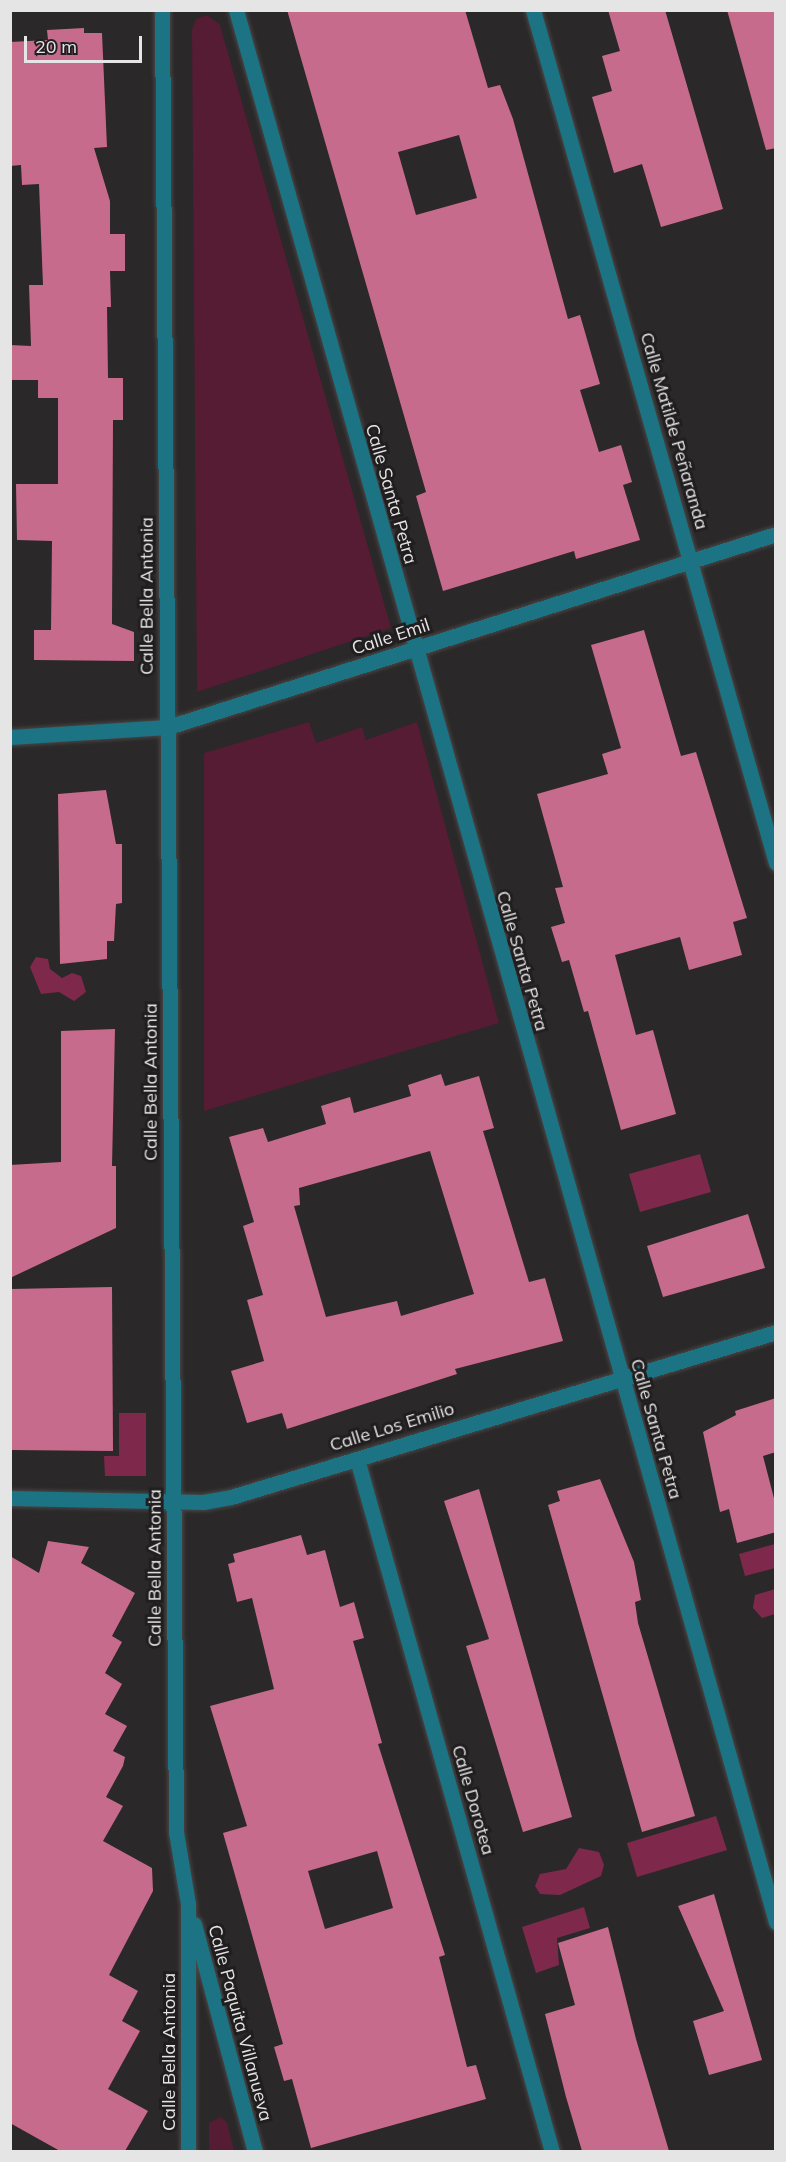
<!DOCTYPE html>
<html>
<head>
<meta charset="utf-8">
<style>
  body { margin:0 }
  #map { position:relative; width:786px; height:2162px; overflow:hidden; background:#2a2828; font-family:Mulish,sans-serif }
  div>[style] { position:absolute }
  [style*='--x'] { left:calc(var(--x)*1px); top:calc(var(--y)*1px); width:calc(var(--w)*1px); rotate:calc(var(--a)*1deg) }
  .green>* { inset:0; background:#551c33 }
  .water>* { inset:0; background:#7e294c }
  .building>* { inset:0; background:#c76b8c }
  .roads { filter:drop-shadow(0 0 2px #484646) drop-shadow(0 0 2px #484646) }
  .minor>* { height:15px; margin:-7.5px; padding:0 7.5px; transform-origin:7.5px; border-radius:7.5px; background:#1c7383 }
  span { translate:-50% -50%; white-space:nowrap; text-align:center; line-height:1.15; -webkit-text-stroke:6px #211e1f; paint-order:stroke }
  .street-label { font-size:18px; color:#e6e5e5 }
  .frame { position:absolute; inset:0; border:12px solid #e6e5e5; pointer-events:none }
  .scale { position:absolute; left:24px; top:36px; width:118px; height:27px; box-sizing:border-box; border:3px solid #e6e5e5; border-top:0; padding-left:8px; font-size:18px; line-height:21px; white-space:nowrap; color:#e6e5e5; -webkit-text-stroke:4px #211e1f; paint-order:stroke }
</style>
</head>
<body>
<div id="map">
  <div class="green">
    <div style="clip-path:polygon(207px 15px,220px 25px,391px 628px,197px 692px,192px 30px,196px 19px)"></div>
    <div style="clip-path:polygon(309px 722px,316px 743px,362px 727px,366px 740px,417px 722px,499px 1023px,204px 1111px,204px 753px)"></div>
    <div style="clip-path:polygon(221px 2117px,227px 2123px,234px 2151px,209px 2151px,209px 2123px)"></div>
  </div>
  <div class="water">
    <div style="clip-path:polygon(36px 957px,48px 959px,50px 969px,62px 978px,72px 973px,81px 976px,86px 992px,74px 1001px,59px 992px,41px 994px,30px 967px)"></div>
    <div style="clip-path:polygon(700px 1154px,711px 1192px,640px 1212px,629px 1174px)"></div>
    <div style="clip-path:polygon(119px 1413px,146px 1413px,146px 1476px,105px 1476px,104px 1456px,119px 1456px)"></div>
    <div style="clip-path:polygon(775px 1544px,775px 1568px,745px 1576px,739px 1554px)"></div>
    <div style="clip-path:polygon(775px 1589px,775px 1614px,762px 1618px,753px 1608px,755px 1595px)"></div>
    <div style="clip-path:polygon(716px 1816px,727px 1850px,637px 1877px,627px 1843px)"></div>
    <div style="clip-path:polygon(579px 1848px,599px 1852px,604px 1865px,601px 1876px,560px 1895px,540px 1894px,535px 1886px,540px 1874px,566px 1869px)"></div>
    <div style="clip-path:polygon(584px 1907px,590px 1928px,557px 1938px,559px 1965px,536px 1973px,522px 1927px)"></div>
  </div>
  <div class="building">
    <div style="clip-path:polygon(evenodd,287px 10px,465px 10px,488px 88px,500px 85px,513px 119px,568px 319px,580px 315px,600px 384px,580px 390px,599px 452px,621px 445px,632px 482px,623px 485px,640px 540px,576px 559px,574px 551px,443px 591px,416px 496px,426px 492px,287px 10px,459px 135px,477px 198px,416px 215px,398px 152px,459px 135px)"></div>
    <div style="clip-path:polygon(608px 10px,665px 10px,723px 209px,661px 227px,642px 164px,614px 173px,592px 97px,612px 91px,602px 56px,620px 51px)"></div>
    <div style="clip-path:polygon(727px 10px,776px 10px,776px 148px,766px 150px)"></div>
    <div style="clip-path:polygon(84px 28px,84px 33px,102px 33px,107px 147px,94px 148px,110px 201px,110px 234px,125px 234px,125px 271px,110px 271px,111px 307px,107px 307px,108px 378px,123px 378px,123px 420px,113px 420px,112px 624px,134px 632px,134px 661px,34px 660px,34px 630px,51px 630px,52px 541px,17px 540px,16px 484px,58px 484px,58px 398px,38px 398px,38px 380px,10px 380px,10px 345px,31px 346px,29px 285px,43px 285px,39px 184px,22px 185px,21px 165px,10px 166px,10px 42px,48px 40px,47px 30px)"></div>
    <div style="clip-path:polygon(644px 630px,681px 756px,696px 752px,747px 918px,733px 922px,742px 955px,689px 970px,680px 937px,615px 955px,636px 1035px,653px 1030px,676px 1114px,621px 1130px,588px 1011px,584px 1012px,569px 960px,562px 962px,551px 927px,565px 923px,555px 888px,563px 887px,537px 794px,608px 774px,602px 754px,621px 748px,591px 645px)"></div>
    <div style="clip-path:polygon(106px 790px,116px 844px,122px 844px,122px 903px,116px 904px,114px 941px,107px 941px,107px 959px,60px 964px,58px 794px)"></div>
    <div style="clip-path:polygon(115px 1029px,112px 1166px,116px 1166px,116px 1228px,10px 1278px,10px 1165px,61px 1162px,61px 1031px)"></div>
    <div style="clip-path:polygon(evenodd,441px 1074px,445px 1086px,479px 1076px,494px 1128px,483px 1131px,529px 1282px,545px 1278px,563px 1341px,455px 1369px,457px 1374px,287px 1429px,282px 1413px,247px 1423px,231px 1371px,264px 1361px,247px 1300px,263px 1295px,243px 1226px,254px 1222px,229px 1137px,263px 1128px,268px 1142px,326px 1124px,321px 1106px,350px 1097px,354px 1113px,411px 1096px,408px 1085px,441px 1074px,430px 1151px,474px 1294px,401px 1316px,397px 1301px,326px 1317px,294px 1206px,300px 1205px,299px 1188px,430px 1151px)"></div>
    <div style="clip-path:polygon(748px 1214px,765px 1268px,663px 1297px,647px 1246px)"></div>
    <div style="clip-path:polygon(112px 1287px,113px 1451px,10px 1450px,10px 1289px)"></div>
    <div style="clip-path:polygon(776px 1398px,776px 1452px,763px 1456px,776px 1506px,776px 1532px,737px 1543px,729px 1509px,720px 1512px,703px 1432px,736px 1415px,735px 1411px)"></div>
    <div style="clip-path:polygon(600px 1479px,634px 1562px,641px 1600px,635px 1602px,638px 1623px,695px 1816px,642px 1832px,548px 1505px,560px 1501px,557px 1491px)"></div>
    <div style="clip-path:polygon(479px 1489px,572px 1817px,523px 1832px,466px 1646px,489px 1639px,444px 1501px)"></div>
    <div style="clip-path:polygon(evenodd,301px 1535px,307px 1555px,325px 1550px,340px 1607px,354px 1602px,364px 1638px,353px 1641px,382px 1743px,378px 1744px,445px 1955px,439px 1957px,467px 2067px,476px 2065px,486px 2099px,311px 2148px,292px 2079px,284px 2081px,274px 2047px,283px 2044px,223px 1833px,247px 1826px,210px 1706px,274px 1689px,252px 1598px,237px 1602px,228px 1564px,235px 1562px,233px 1554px,301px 1535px,377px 1851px,393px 1908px,325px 1929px,308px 1871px,377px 1851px)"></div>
    <div style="clip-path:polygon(48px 1541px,89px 1547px,81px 1563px,135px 1593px,112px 1636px,122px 1642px,105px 1673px,122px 1684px,105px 1714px,127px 1726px,113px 1751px,125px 1757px,123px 1766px,106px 1797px,123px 1806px,103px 1841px,152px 1868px,153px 1891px,109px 1975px,138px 1991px,122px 2021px,140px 2031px,108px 2089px,148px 2111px,125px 2151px,60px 2151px,10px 2123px,10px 1556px,39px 1573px)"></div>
    <div style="clip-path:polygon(714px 1894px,762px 2060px,709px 2075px,693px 2021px,724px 2011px,678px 1906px)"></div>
    <div style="clip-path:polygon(608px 1927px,636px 2039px,669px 2151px,582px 2151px,566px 2097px,545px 2014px,575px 2005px,558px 1943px)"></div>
  </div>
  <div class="roads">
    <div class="minor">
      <div style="--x:162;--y:10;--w:1822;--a:89.56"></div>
      <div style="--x:176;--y:1832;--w:73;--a:80.5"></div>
      <div style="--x:188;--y:1904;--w:248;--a:90"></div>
      <div style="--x:236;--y:10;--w:1987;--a:74.23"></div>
      <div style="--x:533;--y:10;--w:887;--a:74.1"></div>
      <div style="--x:10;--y:737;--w:158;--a:-3.6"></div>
      <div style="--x:168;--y:727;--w:638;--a:-17.61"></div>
      <div style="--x:357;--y:1459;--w:720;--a:74.28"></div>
      <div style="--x:10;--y:1498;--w:193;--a:1.2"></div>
      <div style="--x:203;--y:1502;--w:28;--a:-10"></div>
      <div style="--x:231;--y:1497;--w:569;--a:-16.84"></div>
      <div style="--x:194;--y:1924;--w:236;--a:75"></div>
    </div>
  </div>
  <div class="street-label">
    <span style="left:674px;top:431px;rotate:74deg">Calle Matilde Peñaranda</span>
    <span style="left:391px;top:494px;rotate:74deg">Calle Santa Petra</span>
    <span style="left:147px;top:596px;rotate:-90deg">Calle Bella Antonia</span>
    <span style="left:391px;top:637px;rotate:-18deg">Calle Emil</span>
    <span style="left:522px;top:961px;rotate:74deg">Calle Santa Petra</span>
    <span style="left:151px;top:1082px;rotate:-90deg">Calle Bella Antonia</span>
    <span style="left:392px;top:1427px;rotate:-17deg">Calle Los Emilio</span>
    <span style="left:656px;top:1429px;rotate:74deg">Calle Santa Petra</span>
    <span style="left:155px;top:1568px;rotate:-90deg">Calle Bella Antonia</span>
    <span style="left:473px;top:1800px;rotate:74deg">Calle Dorotea</span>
    <span style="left:240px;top:2023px;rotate:75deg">Calle Paquita Villanueva</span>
    <span style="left:169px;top:2052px;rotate:-90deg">Calle Bella Antonia</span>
  </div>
  <div class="frame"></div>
  <div class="scale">20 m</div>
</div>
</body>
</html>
